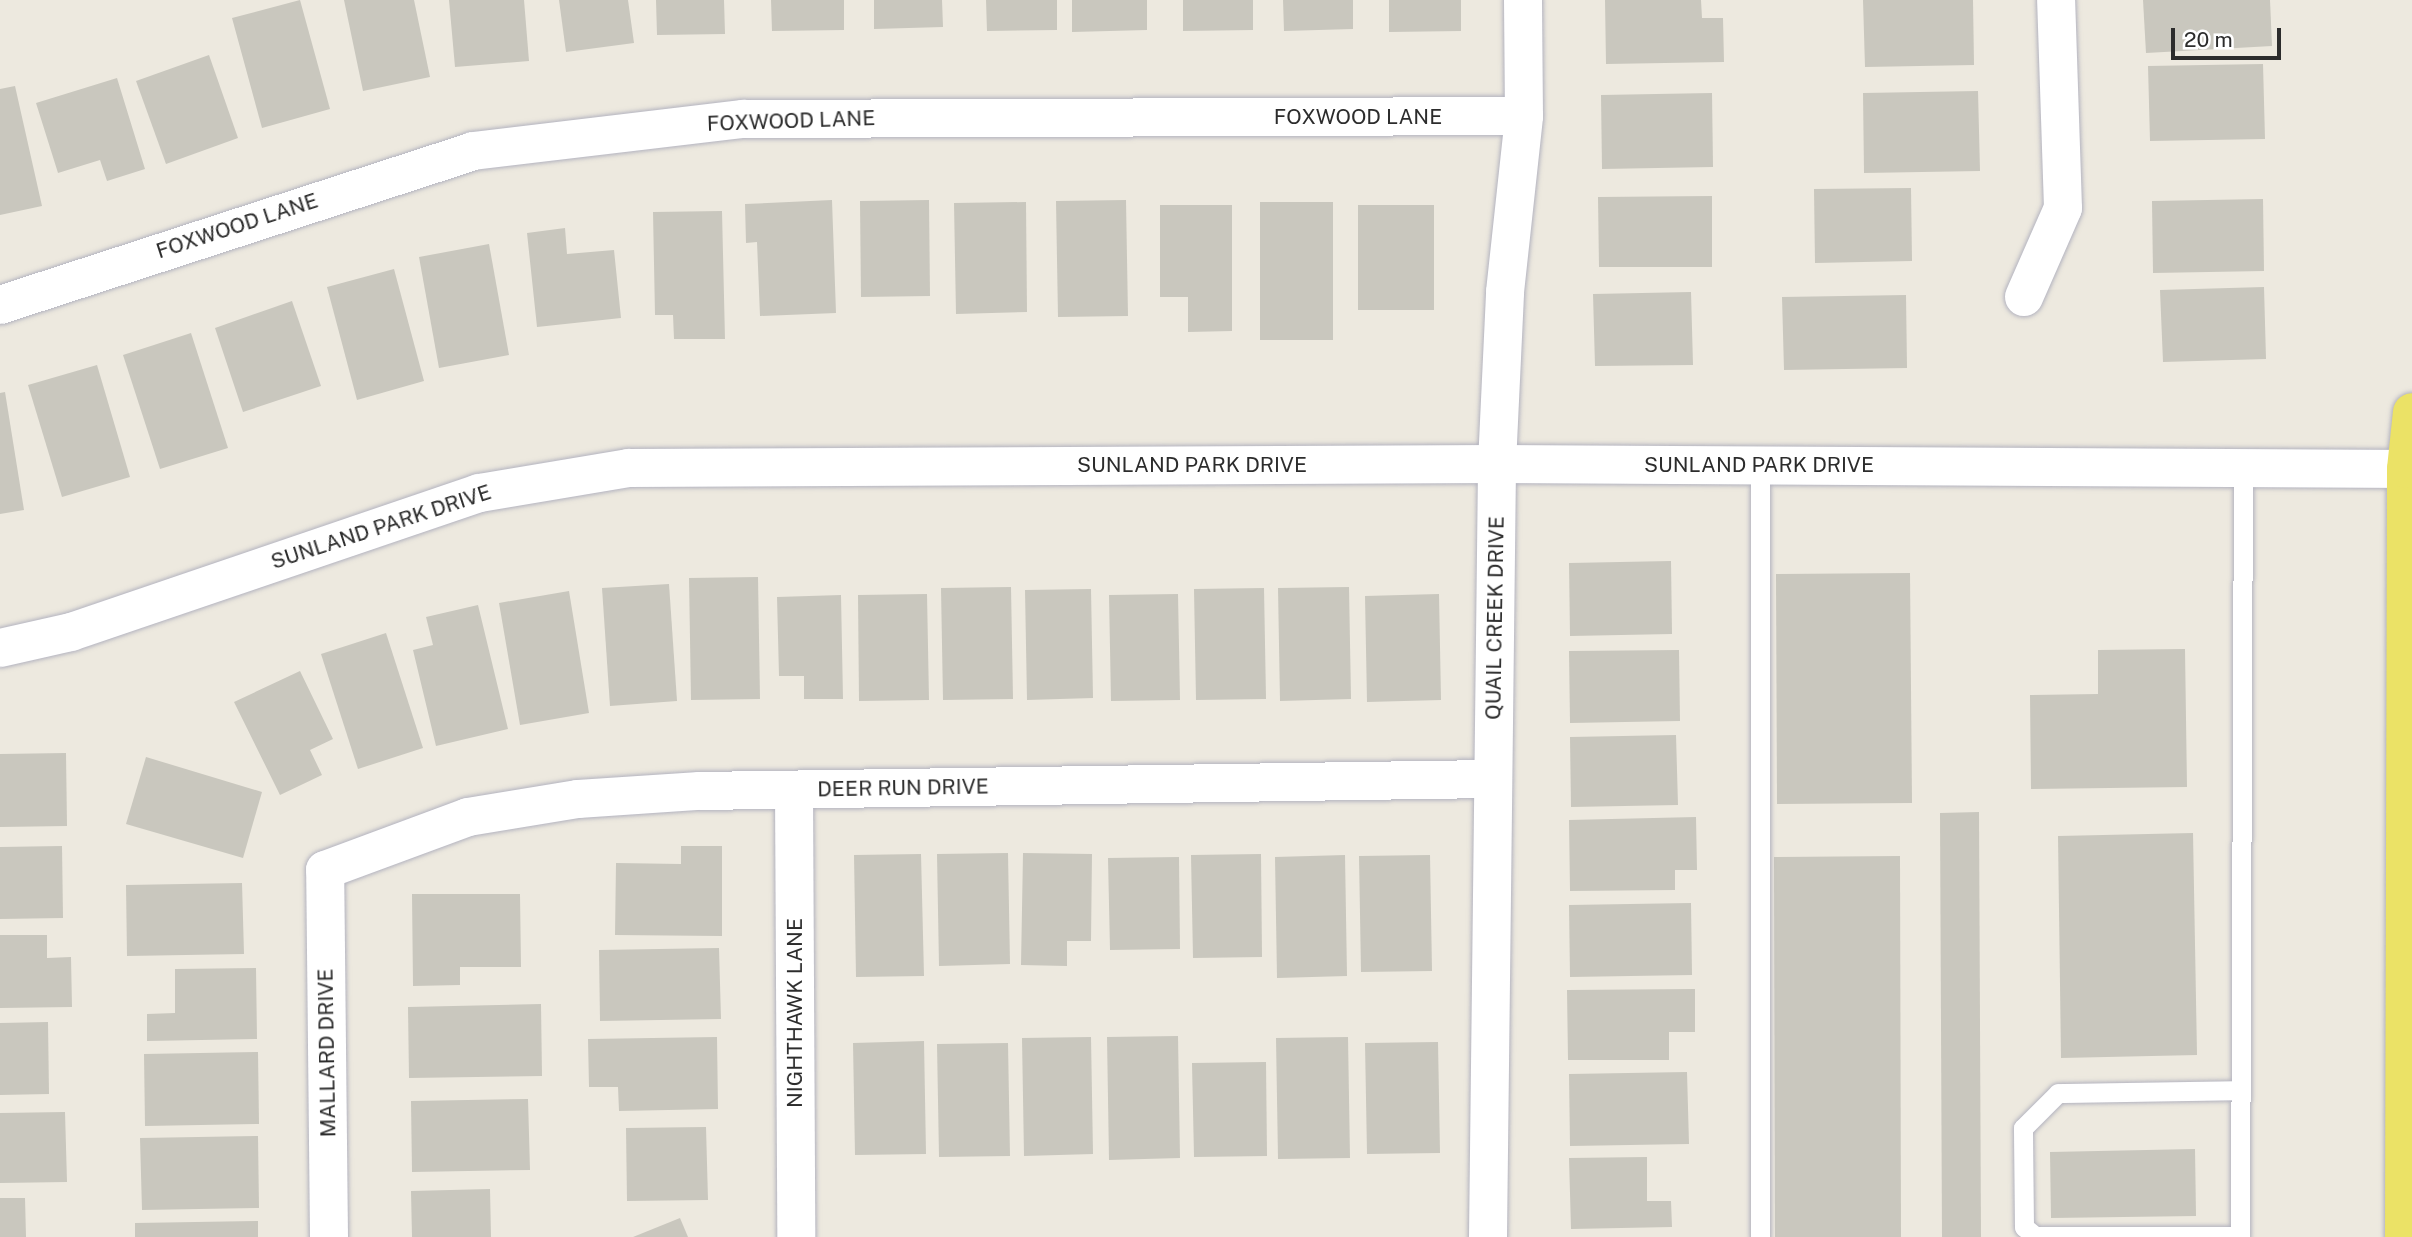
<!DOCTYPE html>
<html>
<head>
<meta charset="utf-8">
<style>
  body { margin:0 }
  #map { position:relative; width:2412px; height:1237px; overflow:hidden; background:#ede9df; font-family:"Public Sans",sans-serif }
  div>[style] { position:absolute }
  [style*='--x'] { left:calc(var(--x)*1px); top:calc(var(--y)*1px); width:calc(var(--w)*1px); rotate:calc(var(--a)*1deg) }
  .building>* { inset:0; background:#c9c7be }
  .roads { filter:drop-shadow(0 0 2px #b3b3bf) drop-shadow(0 0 2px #b3b3bf) }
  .service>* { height:19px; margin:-9.5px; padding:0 9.5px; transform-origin:9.5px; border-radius:9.5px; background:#fff }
  .minor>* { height:38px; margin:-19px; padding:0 19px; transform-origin:19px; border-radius:19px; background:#fff }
  .primary>* { height:38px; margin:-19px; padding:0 19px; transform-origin:19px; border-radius:19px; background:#ebe266 }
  span { translate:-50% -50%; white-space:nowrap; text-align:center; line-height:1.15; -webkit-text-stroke:7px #fff; paint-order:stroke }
  .street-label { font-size:21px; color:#2c2c2c }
  .scale { position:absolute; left:2171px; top:28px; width:110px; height:32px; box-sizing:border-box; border:4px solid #2c2c2c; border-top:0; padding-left:9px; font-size:21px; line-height:24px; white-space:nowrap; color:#2c2c2c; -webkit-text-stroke:5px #fff; paint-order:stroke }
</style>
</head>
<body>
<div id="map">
  <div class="building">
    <div style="clip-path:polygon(300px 0,330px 109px,262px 128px,232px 18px)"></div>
    <div style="clip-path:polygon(344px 0,414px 0,430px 77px,363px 91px)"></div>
    <div style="clip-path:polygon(449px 0,524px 0,529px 61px,455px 67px)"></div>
    <div style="clip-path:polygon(559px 0,628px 0,634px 43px,566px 52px)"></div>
    <div style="clip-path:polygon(656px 0,724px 0,725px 34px,657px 35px)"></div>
    <div style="clip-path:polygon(771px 0,844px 0,844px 30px,772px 31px)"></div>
    <div style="clip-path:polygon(874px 0,942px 0,943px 27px,874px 29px)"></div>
    <div style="clip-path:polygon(986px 0,1057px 0,1057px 30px,987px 31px)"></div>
    <div style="clip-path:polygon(1072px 0,1147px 0,1147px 30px,1072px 32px)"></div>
    <div style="clip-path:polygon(1183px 0,1253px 0,1253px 30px,1183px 31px)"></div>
    <div style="clip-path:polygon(1283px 0,1353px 0,1353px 29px,1284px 31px)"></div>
    <div style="clip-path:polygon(1389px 0,1461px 0,1461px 31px,1389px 32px)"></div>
    <div style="clip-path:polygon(1605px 0,1701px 0,1702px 18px,1723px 18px,1724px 62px,1606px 64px)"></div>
    <div style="clip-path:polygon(1863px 0,1973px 0,1974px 65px,1865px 67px)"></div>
    <div style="clip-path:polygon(2143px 0,2270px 0,2272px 46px,2146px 53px)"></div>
    <div style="clip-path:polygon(209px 55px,238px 138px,166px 164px,136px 81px)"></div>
    <div style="clip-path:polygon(2263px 64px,2265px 139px,2150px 141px,2148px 66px)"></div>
    <div style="clip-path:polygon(117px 78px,145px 169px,107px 181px,100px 160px,58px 173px,36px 103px)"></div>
    <div style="clip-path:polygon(15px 86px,42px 206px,0 215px,0 89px)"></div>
    <div style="clip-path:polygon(1978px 91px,1980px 171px,1864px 173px,1863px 93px)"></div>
    <div style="clip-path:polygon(1712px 93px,1713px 167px,1602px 169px,1601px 95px)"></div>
    <div style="clip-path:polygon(1911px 188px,1912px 261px,1815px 263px,1814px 189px)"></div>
    <div style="clip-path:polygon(1712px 196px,1712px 267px,1599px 267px,1598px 197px)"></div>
    <div style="clip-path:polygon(2263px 199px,2264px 271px,2153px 273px,2152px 201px)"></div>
    <div style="clip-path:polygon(832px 200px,836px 313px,760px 316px,757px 242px,746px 243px,745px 204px)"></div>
    <div style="clip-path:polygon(929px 200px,930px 296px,861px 297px,860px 201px)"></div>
    <div style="clip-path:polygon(1126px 200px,1128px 316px,1058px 317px,1056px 201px)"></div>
    <div style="clip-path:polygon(1026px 202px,1027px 312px,956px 314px,954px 203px)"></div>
    <div style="clip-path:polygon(1260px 202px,1333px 202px,1333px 340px,1260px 340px)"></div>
    <div style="clip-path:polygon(1160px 205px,1232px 205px,1232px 331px,1188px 332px,1188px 297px,1160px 297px)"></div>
    <div style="clip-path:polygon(1358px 205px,1434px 205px,1434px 310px,1358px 310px)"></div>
    <div style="clip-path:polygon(722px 211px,725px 339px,674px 339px,673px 315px,655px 315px,653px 212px)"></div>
    <div style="clip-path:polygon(565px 228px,567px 254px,614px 250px,621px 318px,537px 327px,527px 233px)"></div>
    <div style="clip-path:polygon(489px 244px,509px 355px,439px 368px,419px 257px)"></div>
    <div style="clip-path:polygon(394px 269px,424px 381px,357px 400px,327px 287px)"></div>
    <div style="clip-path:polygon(2264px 287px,2266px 359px,2163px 362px,2160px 290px)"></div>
    <div style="clip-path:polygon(1691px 292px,1693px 365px,1595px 366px,1593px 294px)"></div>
    <div style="clip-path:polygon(1906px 295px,1907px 368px,1784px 370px,1782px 297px)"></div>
    <div style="clip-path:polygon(292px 301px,321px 386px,243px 412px,215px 328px)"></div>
    <div style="clip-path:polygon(191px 333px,228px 448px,160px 469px,123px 355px)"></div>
    <div style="clip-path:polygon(97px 365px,130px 477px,62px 497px,28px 385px)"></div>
    <div style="clip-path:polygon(5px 392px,24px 510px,0 514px,0 393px)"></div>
    <div style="clip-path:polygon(1671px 561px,1672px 634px,1570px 636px,1569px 563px)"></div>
    <div style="clip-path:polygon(1910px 573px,1912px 803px,1777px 804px,1776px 574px)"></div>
    <div style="clip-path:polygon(758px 577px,760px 699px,691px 700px,689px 578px)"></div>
    <div style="clip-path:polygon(669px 584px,677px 701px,610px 706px,602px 588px)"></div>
    <div style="clip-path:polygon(1011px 587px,1013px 699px,943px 700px,941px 588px)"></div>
    <div style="clip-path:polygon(1349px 587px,1351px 699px,1280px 701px,1278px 588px)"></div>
    <div style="clip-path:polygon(1264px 588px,1266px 699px,1196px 700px,1194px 589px)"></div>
    <div style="clip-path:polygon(1091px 589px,1093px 698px,1027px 700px,1025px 590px)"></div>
    <div style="clip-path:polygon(569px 591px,589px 713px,520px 725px,499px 603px)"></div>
    <div style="clip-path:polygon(927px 594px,929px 700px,859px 701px,858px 595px)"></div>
    <div style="clip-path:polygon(1178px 594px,1180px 700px,1111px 701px,1109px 595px)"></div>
    <div style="clip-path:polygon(1439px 594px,1441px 700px,1367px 702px,1365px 596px)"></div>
    <div style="clip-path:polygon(841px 595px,843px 699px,804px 699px,804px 676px,779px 676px,777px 597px)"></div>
    <div style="clip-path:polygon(478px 605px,508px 729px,436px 746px,413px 650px,433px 645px,426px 617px)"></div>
    <div style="clip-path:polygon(386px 633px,423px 748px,358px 769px,321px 654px)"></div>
    <div style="clip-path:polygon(2185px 649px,2187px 787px,2031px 789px,2030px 695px,2098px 694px,2098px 650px)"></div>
    <div style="clip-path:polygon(1679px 650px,1680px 721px,1570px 723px,1569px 651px)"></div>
    <div style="clip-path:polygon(300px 671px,333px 739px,310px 750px,322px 775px,280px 795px,234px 702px)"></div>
    <div style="clip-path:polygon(1676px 735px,1678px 805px,1571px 807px,1570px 737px)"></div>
    <div style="clip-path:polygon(66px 753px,67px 826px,0 827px,0 754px)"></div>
    <div style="clip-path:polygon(146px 757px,262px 792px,243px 858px,126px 824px)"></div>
    <div style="clip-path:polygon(1979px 812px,1981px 1237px,1942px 1237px,1940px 813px)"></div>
    <div style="clip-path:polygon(1696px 817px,1697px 870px,1675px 870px,1675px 890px,1570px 891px,1569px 820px)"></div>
    <div style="clip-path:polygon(2193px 833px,2197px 1055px,2061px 1058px,2058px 836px)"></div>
    <div style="clip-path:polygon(62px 846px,63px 918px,0 919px,0 847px)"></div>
    <div style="clip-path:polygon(681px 846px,722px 846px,722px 936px,615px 935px,616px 863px,681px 864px)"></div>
    <div style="clip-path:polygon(1008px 853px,1010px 964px,939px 966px,937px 854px)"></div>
    <div style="clip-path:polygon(1023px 853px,1092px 854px,1091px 941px,1067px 941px,1067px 966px,1021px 965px)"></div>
    <div style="clip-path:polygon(921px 854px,924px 976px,856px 977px,854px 855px)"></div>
    <div style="clip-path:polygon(1261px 854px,1262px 957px,1193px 958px,1191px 855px)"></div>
    <div style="clip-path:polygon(1345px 855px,1347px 976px,1277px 978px,1275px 857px)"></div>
    <div style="clip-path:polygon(1430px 855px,1432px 971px,1361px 972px,1359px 856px)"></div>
    <div style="clip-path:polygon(1900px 856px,1901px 1237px,1775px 1237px,1774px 857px)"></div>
    <div style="clip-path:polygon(1179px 857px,1180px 949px,1110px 950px,1108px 858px)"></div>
    <div style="clip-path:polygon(242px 883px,244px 954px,127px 956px,126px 885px)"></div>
    <div style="clip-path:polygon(412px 894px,520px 894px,521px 967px,460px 967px,460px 985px,413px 986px)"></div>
    <div style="clip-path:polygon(1691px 903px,1692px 975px,1570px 977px,1569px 905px)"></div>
    <div style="clip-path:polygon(0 935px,47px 935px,47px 958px,71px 957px,72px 1007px,0 1008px)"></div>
    <div style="clip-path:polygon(719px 948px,721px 1019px,600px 1021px,599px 950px)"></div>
    <div style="clip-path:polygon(256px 968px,257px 1039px,147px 1041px,147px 1014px,175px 1013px,175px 969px)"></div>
    <div style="clip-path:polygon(1695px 989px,1695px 1032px,1669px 1032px,1669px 1060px,1568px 1060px,1567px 990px)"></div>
    <div style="clip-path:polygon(541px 1004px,542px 1076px,409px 1078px,408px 1007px)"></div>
    <div style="clip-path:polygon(48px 1022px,49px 1094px,0 1095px,0 1023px)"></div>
    <div style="clip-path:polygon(1178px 1036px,1180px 1158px,1109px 1160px,1107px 1037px)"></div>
    <div style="clip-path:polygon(717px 1037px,718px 1109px,619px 1111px,618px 1087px,589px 1087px,588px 1039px)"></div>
    <div style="clip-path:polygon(1091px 1037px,1093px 1154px,1024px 1156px,1022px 1038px)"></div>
    <div style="clip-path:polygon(1348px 1037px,1350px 1158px,1278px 1159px,1276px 1038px)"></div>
    <div style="clip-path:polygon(924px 1041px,926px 1154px,855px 1155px,853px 1043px)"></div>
    <div style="clip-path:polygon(1438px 1042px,1440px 1153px,1367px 1154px,1365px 1043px)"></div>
    <div style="clip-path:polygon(1008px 1043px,1010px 1156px,939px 1157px,937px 1044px)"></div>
    <div style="clip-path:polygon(258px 1052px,259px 1124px,145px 1126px,144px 1054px)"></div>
    <div style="clip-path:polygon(1266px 1062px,1267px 1156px,1194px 1157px,1192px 1063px)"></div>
    <div style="clip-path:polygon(1687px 1072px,1689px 1144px,1570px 1146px,1569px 1074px)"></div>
    <div style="clip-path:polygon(528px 1099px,530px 1170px,412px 1172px,411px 1101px)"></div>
    <div style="clip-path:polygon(65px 1112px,67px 1182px,0 1183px,0 1113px)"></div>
    <div style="clip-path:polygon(706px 1127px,708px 1200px,627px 1201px,626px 1128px)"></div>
    <div style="clip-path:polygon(258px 1136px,259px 1208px,142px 1210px,140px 1138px)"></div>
    <div style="clip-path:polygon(2195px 1149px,2196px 1216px,2051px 1218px,2050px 1152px)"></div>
    <div style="clip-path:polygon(1647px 1157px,1647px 1201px,1671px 1201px,1672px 1227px,1571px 1229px,1569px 1158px)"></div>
    <div style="clip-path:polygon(490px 1189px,491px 1237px,412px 1237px,411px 1191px)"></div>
    <div style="clip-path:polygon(0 1198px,25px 1198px,26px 1237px,0 1237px)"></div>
    <div style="clip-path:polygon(680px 1218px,688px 1237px,633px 1237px)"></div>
    <div style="clip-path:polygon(258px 1221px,258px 1237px,135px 1237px,135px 1223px)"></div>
  </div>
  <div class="roads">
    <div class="service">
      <div style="--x:2240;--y:1236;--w:205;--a:180"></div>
      <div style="--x:2035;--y:1236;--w:14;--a:-141"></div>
      <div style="--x:2024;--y:1227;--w:99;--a:-90.6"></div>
      <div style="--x:2023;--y:1128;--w:49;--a:-45"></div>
      <div style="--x:2058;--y:1093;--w:183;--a:-0.9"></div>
      <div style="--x:1760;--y:1237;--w:772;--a:-90"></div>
      <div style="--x:2240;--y:1237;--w:770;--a:-89.78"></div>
    </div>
    <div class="minor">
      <div style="--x:2024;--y:297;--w:97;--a:-66.3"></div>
      <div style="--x:2063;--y:208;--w:208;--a:-91.9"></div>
      <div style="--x:0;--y:305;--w:497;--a:-18"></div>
      <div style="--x:473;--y:151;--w:272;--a:-6.8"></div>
      <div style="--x:743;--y:119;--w:781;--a:-0.22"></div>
      <div style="--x:0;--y:648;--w:73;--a:-12.7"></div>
      <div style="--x:71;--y:632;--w:431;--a:-18.8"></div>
      <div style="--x:479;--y:493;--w:151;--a:-9.5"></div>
      <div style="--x:628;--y:468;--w:869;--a:-0.26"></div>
      <div style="--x:1497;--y:464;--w:915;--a:0.31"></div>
      <div style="--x:794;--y:790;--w:447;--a:89.7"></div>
      <div style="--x:329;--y:1237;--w:367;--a:-90.6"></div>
      <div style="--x:325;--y:870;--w:153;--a:-20.3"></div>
      <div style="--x:468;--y:817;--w:111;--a:-9.3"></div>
      <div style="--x:578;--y:799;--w:122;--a:-3.8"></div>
      <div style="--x:700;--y:791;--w:793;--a:-0.87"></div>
      <div style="--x:1488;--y:1237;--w:773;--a:-89.33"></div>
      <div style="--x:1497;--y:464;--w:172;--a:-87.3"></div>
      <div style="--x:1505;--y:292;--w:177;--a:-83.8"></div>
      <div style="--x:1524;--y:116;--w:116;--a:-90.5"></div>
    </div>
    <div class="primary">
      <div style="--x:2404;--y:1237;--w:768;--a:-89.85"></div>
      <div style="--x:2406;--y:469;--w:57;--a:-84"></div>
    </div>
  </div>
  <div class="street-label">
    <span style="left:1358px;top:117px">FOXWOOD LANE</span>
    <span style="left:791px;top:121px;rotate:-2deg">FOXWOOD LANE</span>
    <span style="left:237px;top:226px;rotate:-18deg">FOXWOOD LANE</span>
    <span style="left:1192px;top:465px">SUNLAND PARK DRIVE</span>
    <span style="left:1759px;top:465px">SUNLAND PARK DRIVE</span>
    <span style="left:381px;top:527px;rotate:-18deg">SUNLAND PARK DRIVE</span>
    <span style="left:1495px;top:618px;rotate:-89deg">QUAIL CREEK DRIVE</span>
    <span style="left:903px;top:788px;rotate:-1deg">DEER RUN DRIVE</span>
    <span style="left:795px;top:1013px;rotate:-90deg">NIGHTHAWK LANE</span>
    <span style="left:327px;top:1053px;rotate:-91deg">MALLARD DRIVE</span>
  </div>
  <div class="scale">20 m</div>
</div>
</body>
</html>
